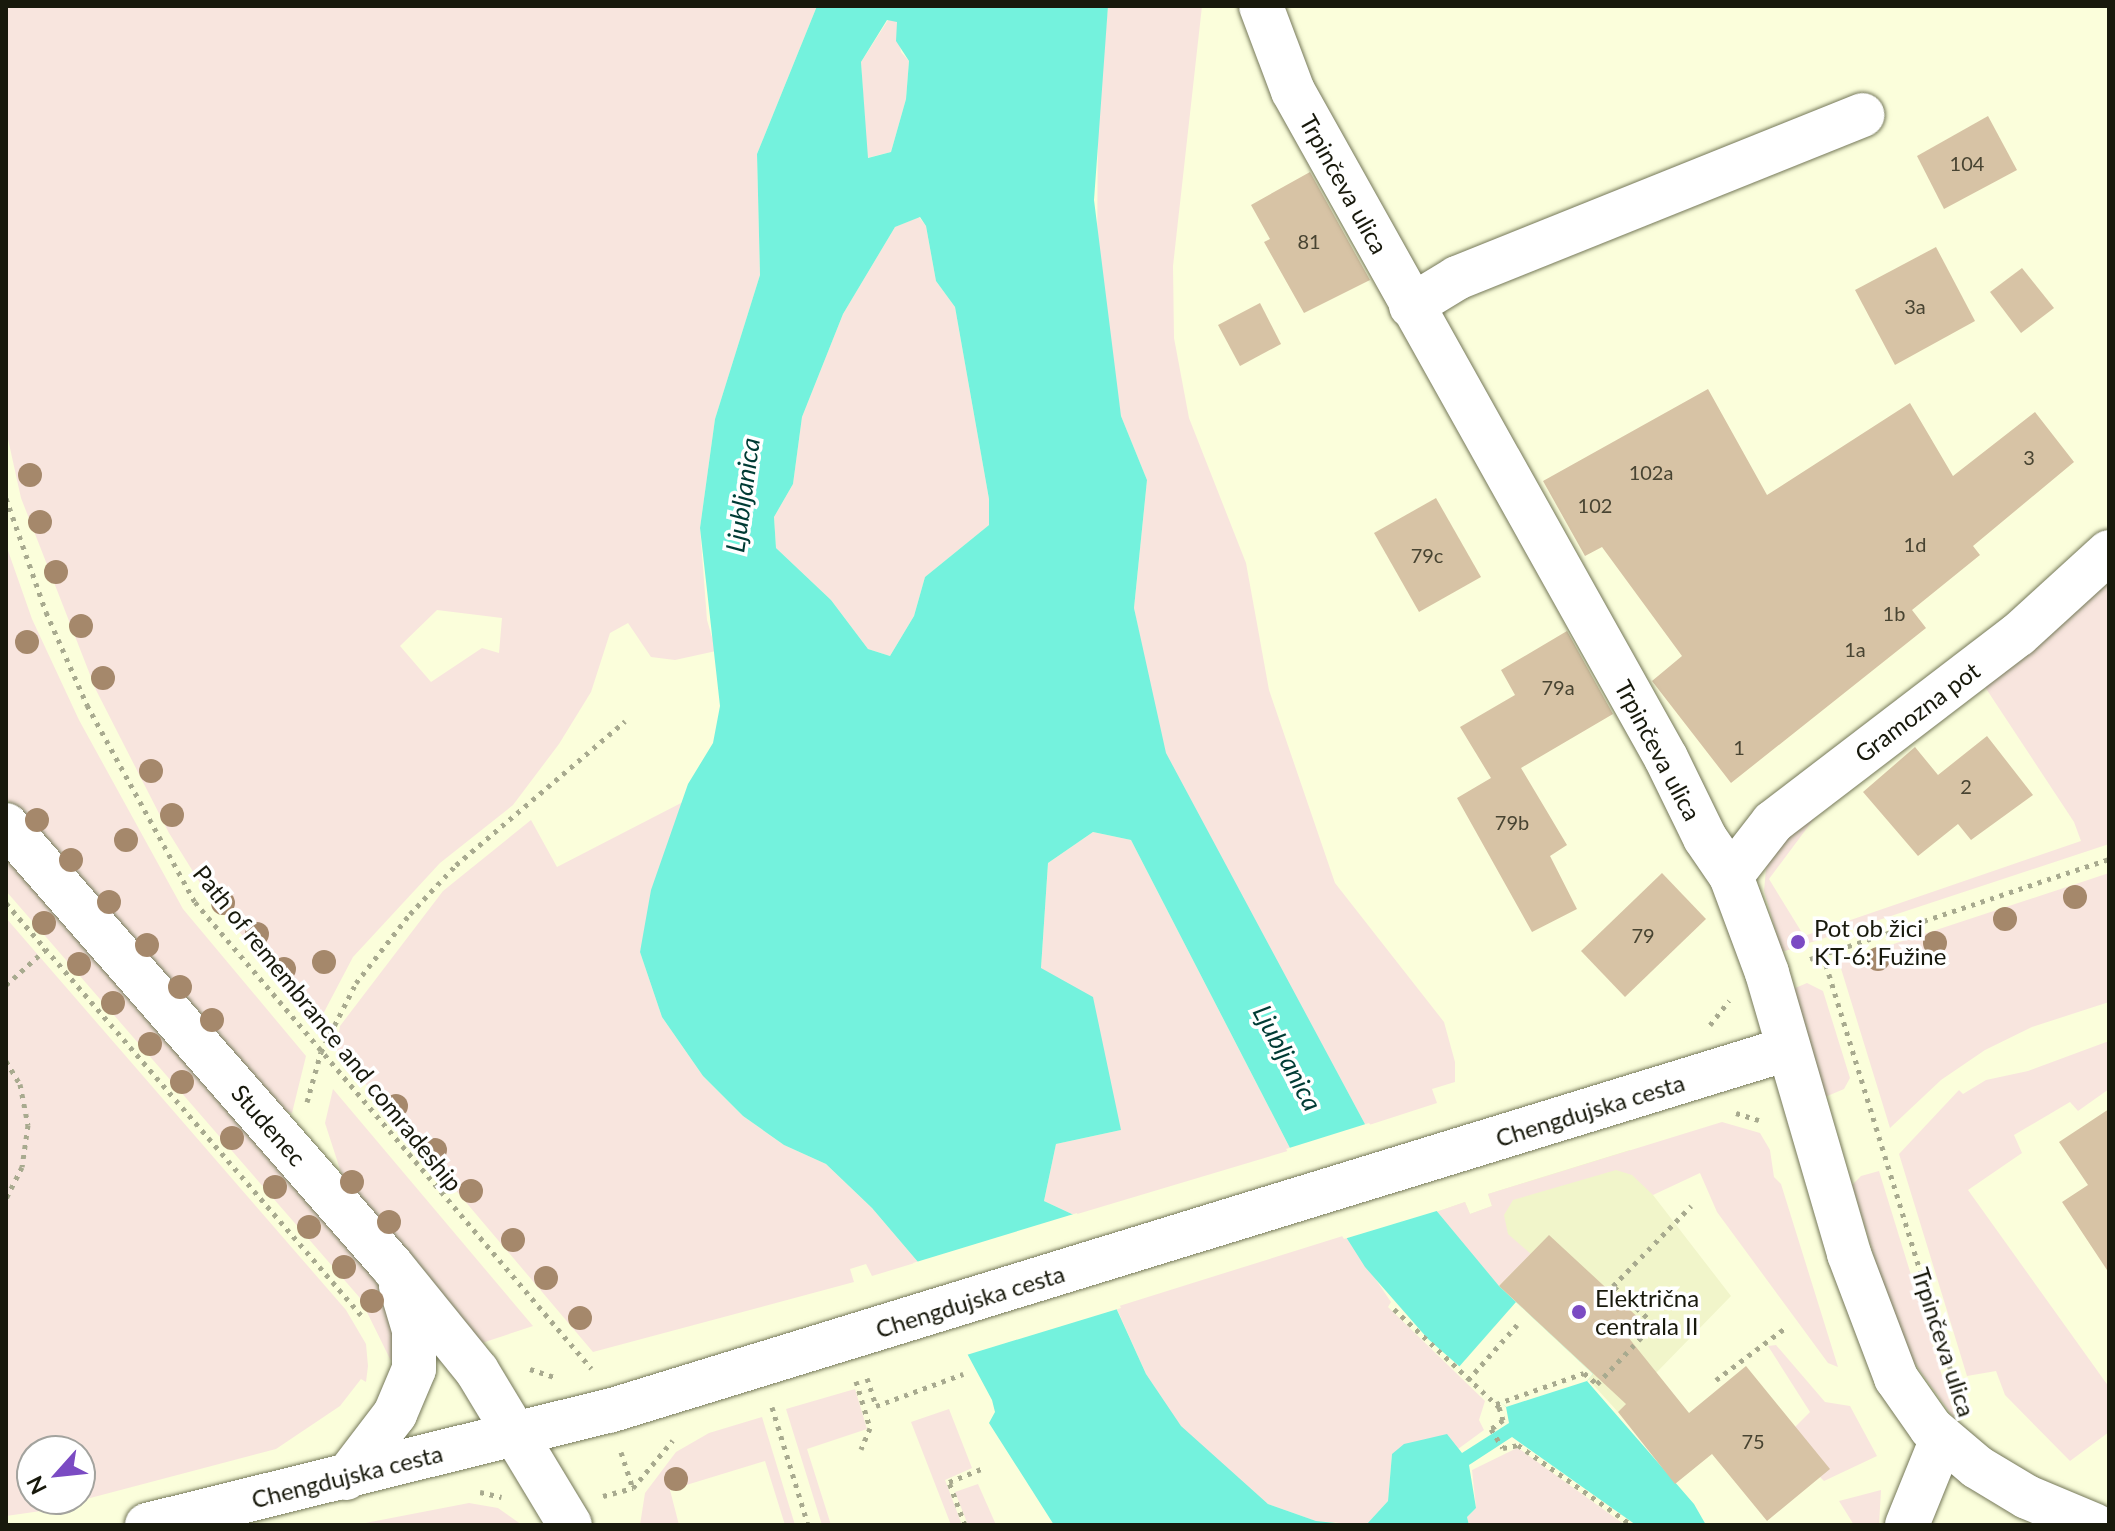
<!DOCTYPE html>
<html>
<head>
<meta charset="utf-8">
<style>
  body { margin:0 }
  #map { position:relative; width:2115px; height:1531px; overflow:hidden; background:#fbfedb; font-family:Lato,sans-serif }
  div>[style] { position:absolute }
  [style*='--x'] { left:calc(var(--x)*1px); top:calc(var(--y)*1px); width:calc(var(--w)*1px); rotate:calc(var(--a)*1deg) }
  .built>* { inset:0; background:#f1f5ca }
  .green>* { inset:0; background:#f8e5de }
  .water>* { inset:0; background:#74f2dd }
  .pier>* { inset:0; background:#fbfedb }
  .building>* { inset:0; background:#d7c3a5 }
  .path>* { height:5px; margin-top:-2.5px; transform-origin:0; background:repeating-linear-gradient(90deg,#a8aa8f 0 4px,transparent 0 10px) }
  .roads { filter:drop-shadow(0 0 2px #757859) drop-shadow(0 0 2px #757859) }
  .minor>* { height:44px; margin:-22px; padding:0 22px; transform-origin:22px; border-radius:22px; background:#fff }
  .trees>* { width:24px; height:24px; margin:-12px; border-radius:50%; background:#a5886b }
  .dots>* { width:22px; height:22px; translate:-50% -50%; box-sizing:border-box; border:4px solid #fff; border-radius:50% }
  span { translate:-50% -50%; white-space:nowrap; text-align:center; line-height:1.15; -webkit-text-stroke:7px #fff; paint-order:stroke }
  .number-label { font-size:20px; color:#484432 }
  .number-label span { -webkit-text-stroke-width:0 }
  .street-label { font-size:24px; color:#18190c }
  .poi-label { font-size:24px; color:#18190c }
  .left { translate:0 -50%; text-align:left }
  .water-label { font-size:26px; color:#003b34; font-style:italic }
  .frame { position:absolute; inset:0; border:8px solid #18190c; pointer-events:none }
  .north { position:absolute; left:16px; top:1435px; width:80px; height:80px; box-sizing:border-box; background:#fff; border:2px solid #a3a39e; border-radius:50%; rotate:243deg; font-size:22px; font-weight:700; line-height:32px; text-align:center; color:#18190c }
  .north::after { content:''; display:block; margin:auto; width:28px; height:36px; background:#7b4bc3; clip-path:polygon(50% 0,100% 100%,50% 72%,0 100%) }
</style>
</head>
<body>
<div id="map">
  <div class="built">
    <div style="clip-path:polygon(1630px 1150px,1653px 1195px,1731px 1296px,1618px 1412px,1436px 1212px,1465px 1202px,1470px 1214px,1492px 1206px,1488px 1194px)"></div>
  </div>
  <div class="green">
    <div style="clip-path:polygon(evenodd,6px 6px,817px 6px,757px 154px,760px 275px,715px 419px,700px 528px,707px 620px,716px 651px,675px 660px,651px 657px,628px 623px,610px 633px,591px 692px,559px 744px,513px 805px,440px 863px,353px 957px,322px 1016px,311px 1016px,207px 894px,169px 833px,96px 690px,21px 498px,6px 430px,6px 6px,437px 610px,502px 618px,499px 653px,482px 648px,431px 682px,400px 646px,437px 610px)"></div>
    <div style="clip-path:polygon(1108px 6px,1202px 6px,1173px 266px,1174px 338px,1189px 418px,1246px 563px,1269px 690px,1335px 883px,1444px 1022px,1455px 1062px,1455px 1082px,1432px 1089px,1437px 1103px,1366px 1126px,1163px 753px,1134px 608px,1147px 480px,1121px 416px,1097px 266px,1098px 112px)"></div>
    <div style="clip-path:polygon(888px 20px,897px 21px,901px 52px,909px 61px,906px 99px,891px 152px,867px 158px,861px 62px)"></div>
    <div style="clip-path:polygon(919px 217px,926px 226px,936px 281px,955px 307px,989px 499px,989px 525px,925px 577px,914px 616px,890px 656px,868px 649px,831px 600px,776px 548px,774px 517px,793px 484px,802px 417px,843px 314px,895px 227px)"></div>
    <div style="clip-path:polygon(6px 545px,32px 619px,79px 720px,183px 909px,306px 1056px,292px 1113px,276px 1108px,6px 798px)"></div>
    <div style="clip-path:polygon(2109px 577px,2109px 844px,1782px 952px,1764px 891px,1766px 869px,1778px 841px,1816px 816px,1769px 879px,1804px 936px,2081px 841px,2074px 822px,1983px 684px)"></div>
    <div style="clip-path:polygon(683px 802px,640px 952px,662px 1017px,703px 1076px,743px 1116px,784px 1145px,826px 1164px,872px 1208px,918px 1262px,872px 1276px,866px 1264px,850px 1269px,854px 1282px,593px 1352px,336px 1049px,340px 1026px,443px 891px,531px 820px,557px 867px)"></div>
    <div style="clip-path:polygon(1093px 832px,1131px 840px,1291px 1150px,1074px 1215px,1044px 1201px,1056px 1144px,1121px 1130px,1041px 968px,1048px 863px)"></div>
    <div style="clip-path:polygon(6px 849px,378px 1281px,388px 1298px,398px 1365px,390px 1359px,360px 1298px,6px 891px)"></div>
    <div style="clip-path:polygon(2109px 873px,2109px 1002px,2032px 1027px,1985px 1050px,1941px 1080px,1890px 1128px,1839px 962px)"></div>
    <div style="clip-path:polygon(evenodd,6px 918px,346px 1310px,366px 1344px,368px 1366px,366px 1382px,361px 1379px,340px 1406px,276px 1449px,41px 1511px,6px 1516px,6px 918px,32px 1451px,80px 1451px,80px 1499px,32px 1499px,32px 1451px)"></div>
    <div style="clip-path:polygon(1807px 983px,1823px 991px,1850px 1078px,1844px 1089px,1825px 1097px,1793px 989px)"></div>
    <div style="clip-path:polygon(2109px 1041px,2109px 1089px,2078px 1111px,2070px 1102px,2014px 1135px,2022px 1153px,1968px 1190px,2109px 1387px,2109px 1432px,2070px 1461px,2005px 1395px,1996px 1371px,1967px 1376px,1899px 1154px,1959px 1090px,1963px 1094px,1986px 1080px,2028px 1071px)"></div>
    <div style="clip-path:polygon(333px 1089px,533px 1326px,479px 1344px,347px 1191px,325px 1123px)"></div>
    <div style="clip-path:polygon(1722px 1122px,1760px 1133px,1770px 1150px,1774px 1177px,1781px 1184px,1838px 1367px,1828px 1363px,1717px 1212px,1700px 1173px,1653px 1195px,1632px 1175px,1616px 1170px,1513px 1200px,1504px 1215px,1508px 1234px,1531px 1254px,1499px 1286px,1436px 1212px,1465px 1202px,1470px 1214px,1492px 1206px,1488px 1194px)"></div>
    <div style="clip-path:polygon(1879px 1171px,1956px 1421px,1908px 1354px,1892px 1314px,1852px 1185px,1861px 1176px)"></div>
    <div style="clip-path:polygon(1346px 1235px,1391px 1302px,1388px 1307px,1485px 1401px,1479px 1420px,1484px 1430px,1458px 1449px,1392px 1454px,1388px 1501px,1366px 1525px,1316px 1521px,1268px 1504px,1220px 1463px,1180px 1426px,1146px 1374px,1116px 1307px)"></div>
    <div style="clip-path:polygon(1776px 1345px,1825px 1402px,1850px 1406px,1877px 1456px,1824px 1481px,1820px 1477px,1829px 1469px,1795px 1427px,1810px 1412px,1768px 1346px)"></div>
    <div style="clip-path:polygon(855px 1389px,867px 1429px,807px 1449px,831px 1525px,822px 1525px,786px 1409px)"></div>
    <div style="clip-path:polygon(949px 1409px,972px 1468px,945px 1480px,962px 1525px,951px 1525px,911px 1422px)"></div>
    <div style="clip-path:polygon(762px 1417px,795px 1525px,785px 1525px,765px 1461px,670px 1490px,679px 1525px,640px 1525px,645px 1493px,676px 1452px,709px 1433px)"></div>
    <div style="clip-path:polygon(1517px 1448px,1521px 1450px,1625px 1525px,1469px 1525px,1467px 1517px,1476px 1508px,1472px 1470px)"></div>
    <div style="clip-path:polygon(978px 1484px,996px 1525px,968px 1525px,955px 1492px)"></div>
    <div style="clip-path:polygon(1881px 1490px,1879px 1525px,1854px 1525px,1839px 1501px)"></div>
    <div style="clip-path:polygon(469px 1503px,498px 1508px,522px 1525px,355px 1525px)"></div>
  </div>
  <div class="water">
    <div style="clip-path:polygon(evenodd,817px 6px,1108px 6px,1094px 200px,1121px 416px,1147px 480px,1134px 608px,1166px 753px,1366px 1126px,1499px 1286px,1593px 1374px,1587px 1381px,1694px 1504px,1706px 1525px,1636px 1525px,1512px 1437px,1469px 1465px,1476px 1508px,1467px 1517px,1469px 1525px,1366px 1525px,1388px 1501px,1392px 1454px,1404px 1444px,1447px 1434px,1462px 1453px,1509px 1423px,1506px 1407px,1428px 1339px,1365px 1267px,1291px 1150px,1131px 840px,1093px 832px,1048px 863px,1041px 968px,1093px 997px,1121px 1130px,1056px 1144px,1044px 1201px,1074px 1215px,1146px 1374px,1181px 1426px,1268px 1504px,1316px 1521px,1355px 1525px,1054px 1525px,989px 1423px,995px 1412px,992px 1400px,918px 1262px,872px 1208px,826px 1164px,784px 1145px,743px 1116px,703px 1076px,662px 1017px,640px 952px,651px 890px,688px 784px,713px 743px,720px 706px,700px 528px,715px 419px,760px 275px,757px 154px,817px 6px,887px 20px,897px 22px,896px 41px,909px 61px,906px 99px,891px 152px,868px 158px,861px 62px,887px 20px,817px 6px,920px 217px,926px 226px,936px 281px,955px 307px,989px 499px,989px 525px,925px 577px,914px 616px,890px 656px,868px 649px,831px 600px,776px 548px,774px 517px,793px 484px,802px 417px,843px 314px,895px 227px,920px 217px)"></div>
  </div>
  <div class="pier">
    <div style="clip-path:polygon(1369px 1123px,1440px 1210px,1344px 1239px,1286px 1149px)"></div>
    <div style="clip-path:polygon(1077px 1213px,1121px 1308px,960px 1357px,913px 1263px)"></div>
    <div style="clip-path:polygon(1516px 1302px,1593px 1374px,1587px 1381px,1506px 1407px,1458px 1368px)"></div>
  </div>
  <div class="building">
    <div style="clip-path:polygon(1988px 116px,2017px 170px,1944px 209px,1917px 156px)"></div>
    <div style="clip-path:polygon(1310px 172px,1370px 280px,1304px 313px,1264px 242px,1270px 239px,1251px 205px)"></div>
    <div style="clip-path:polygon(1936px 247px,1975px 321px,1895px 365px,1855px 290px)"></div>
    <div style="clip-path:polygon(2022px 268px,2054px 308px,2021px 333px,1990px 292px)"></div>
    <div style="clip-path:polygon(1260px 303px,1281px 344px,1240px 366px,1218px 325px)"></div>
    <div style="clip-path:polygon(1708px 389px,1767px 495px,1910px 403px,1953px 476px,2035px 412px,2074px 462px,1973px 546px,1980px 555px,1912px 610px,1926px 628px,1731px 783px,1652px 681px,1682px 656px,1602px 547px,1585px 556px,1543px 481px)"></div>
    <div style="clip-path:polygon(1436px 498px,1481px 577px,1419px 612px,1374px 533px)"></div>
    <div style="clip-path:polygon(1567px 631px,1613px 714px,1521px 768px,1567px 845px,1550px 856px,1577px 909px,1532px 932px,1457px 798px,1491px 778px,1460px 727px,1515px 695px,1501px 670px)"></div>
    <div style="clip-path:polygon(1987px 736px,2033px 795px,1971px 840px,1958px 824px,1918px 856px,1863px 792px,1915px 747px,1938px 775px)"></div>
    <div style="clip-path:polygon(1662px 873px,1706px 919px,1625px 997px,1581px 951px)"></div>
    <div style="clip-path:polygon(2109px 1109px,2109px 1273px,2062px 1202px,2088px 1185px,2059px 1142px)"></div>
    <div style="clip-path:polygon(1549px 1235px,1643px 1322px,1628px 1337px,1689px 1413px,1746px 1366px,1830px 1469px,1767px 1521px,1712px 1454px,1675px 1484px,1618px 1412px,1626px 1404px,1499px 1286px)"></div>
  </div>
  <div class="path">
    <div style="--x:6;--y:498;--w:121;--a:70.7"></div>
    <div style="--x:46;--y:612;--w:102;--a:66.2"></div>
    <div style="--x:87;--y:705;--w:225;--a:61.3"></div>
    <div style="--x:195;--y:902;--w:612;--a:49.64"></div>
    <div style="--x:6;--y:903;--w:544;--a:49.25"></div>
    <div style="--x:1823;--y:955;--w:438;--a:72.9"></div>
    <div style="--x:1810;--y:959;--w:315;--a:-18.5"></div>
    <div style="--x:6;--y:985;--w:54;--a:-42"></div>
    <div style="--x:1710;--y:1025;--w:31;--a:-52"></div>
    <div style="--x:6;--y:1061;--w:27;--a:59"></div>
    <div style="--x:20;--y:1084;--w:42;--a:79"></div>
    <div style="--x:28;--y:1125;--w:42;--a:98.1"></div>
    <div style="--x:22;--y:1167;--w:36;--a:117"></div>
    <div style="--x:307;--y:1102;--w:52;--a:-74.4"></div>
    <div style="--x:321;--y:1052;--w:77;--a:-63.1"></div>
    <div style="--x:356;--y:983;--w:88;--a:-52"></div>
    <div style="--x:410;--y:914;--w:67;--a:-46.8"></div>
    <div style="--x:456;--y:865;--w:222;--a:-40.4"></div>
    <div style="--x:1736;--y:1113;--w:24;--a:17"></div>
    <div style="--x:1394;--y:1309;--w:144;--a:43"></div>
    <div style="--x:1499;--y:1407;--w:14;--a:73"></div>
    <div style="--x:1503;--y:1420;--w:15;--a:143"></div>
    <div style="--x:1491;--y:1429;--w:22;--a:58"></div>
    <div style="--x:1503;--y:1448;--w:15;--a:-11"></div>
    <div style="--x:1518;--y:1445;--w:139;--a:35.1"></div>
    <div style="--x:530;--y:1369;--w:26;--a:18"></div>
    <div style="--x:867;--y:1378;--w:29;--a:72"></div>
    <div style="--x:876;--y:1406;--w:93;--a:-20.2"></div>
    <div style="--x:1468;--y:1380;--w:74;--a:-48.3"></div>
    <div style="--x:1716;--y:1380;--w:85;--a:-36.9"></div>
    <div style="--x:856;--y:1381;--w:49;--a:73.4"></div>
    <div style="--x:870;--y:1428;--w:23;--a:113"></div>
    <div style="--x:1496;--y:1404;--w:93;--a:-19.4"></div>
    <div style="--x:1584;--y:1373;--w:17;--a:40"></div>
    <div style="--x:1597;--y:1384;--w:83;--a:-46.5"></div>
    <div style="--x:1654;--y:1324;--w:56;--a:-137.2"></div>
    <div style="--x:1613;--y:1286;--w:112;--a:-45.7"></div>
    <div style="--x:772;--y:1407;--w:123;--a:73"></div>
    <div style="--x:621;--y:1452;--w:38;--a:72"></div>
    <div style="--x:633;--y:1488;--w:62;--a:-50.2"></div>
    <div style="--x:480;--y:1492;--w:22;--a:13"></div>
    <div style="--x:603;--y:1496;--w:31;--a:-15"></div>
    <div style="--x:965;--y:1525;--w:46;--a:-110.4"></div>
    <div style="--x:949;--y:1482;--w:35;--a:-22"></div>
  </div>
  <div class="roads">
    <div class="minor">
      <div style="--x:1261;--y:6;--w:91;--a:69.4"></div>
      <div style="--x:1293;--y:91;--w:764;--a:60.79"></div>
      <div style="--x:1666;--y:758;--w:89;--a:64"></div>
      <div style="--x:1705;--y:838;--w:46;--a:55.6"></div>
      <div style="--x:1731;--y:876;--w:103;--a:69.6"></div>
      <div style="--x:1767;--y:973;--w:293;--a:73.7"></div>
      <div style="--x:1849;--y:1254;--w:133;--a:69.2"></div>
      <div style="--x:1896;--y:1378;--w:61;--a:55"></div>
      <div style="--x:1931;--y:1428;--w:60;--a:40.3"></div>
      <div style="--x:1977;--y:1467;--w:58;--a:31"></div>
      <div style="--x:2027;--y:1497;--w:73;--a:22.7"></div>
      <div style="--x:1411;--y:306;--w:54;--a:-31.3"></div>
      <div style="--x:1457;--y:278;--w:437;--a:-21.9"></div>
      <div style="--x:6;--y:825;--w:586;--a:48.8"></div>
      <div style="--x:392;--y:1266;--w:135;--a:51"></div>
      <div style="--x:477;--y:1371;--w:180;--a:58.9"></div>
      <div style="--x:1731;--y:876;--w:68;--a:-52.1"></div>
      <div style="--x:1773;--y:822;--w:308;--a:-37.4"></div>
      <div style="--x:2018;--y:635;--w:123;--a:-42.4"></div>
      <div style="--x:346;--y:1478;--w:81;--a:-52.6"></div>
      <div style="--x:395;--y:1414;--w:49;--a:-67.1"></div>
      <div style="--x:414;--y:1369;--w:39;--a:-90"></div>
      <div style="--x:414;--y:1330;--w:46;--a:-106.5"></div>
      <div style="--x:147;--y:1525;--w:476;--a:-13.9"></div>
      <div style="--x:609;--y:1411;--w:1232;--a:-17.08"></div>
      <div style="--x:1907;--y:1525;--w:93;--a:-67.9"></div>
    </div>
  </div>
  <div class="trees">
    <div style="left:30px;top:475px"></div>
    <div style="left:40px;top:522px"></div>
    <div style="left:56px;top:572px"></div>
    <div style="left:81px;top:626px"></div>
    <div style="left:27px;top:642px"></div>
    <div style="left:103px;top:678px"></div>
    <div style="left:151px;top:771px"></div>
    <div style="left:172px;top:815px"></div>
    <div style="left:37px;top:820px"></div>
    <div style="left:126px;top:840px"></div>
    <div style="left:71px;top:860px"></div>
    <div style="left:2075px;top:897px"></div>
    <div style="left:109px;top:902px"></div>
    <div style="left:223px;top:903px"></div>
    <div style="left:2005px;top:919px"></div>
    <div style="left:44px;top:923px"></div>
    <div style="left:257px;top:934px"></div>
    <div style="left:1935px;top:943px"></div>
    <div style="left:147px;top:945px"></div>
    <div style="left:1878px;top:959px"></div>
    <div style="left:324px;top:962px"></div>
    <div style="left:79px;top:964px"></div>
    <div style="left:284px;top:969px"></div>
    <div style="left:180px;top:987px"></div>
    <div style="left:113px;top:1003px"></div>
    <div style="left:212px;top:1020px"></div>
    <div style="left:150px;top:1044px"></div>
    <div style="left:182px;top:1082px"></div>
    <div style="left:396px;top:1106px"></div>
    <div style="left:232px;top:1138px"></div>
    <div style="left:435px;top:1150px"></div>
    <div style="left:352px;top:1182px"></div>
    <div style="left:275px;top:1187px"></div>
    <div style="left:471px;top:1191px"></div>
    <div style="left:389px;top:1222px"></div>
    <div style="left:309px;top:1227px"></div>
    <div style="left:513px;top:1240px"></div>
    <div style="left:344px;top:1267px"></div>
    <div style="left:546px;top:1278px"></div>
    <div style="left:372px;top:1301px"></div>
    <div style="left:580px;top:1318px"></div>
    <div style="left:676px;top:1479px"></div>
  </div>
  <div class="dots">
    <div style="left:1798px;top:942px;background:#7b4bc3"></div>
    <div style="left:1579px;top:1312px;background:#7b4bc3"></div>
  </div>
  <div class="number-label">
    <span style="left:1967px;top:163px">104</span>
    <span style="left:1309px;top:241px">81</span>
    <span style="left:1915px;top:306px">3a</span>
    <span style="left:2029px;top:457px">3</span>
    <span style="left:1651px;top:472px">102a</span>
    <span style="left:1595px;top:505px">102</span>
    <span style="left:1915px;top:544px">1d</span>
    <span style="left:1427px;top:555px">79c</span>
    <span style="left:1894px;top:613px">1b</span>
    <span style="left:1855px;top:649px">1a</span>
    <span style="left:1558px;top:687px">79a</span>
    <span style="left:1739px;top:747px">1</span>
    <span style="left:1966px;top:786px">2</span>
    <span style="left:1512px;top:822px">79b</span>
    <span style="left:1643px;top:935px">79</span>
    <span style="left:1753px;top:1441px">75</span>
  </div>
  <div class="street-label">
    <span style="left:1344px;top:184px;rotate:61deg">Trpinčeva ulica</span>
    <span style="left:1917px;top:712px;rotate:-37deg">Gramozna pot</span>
    <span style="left:1658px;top:750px;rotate:62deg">Trpinčeva ulica</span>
    <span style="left:328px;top:1028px;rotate:51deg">Path of remembrance and comradeship</span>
    <span style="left:1590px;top:1110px;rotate:-17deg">Chengdujska cesta</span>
    <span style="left:269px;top:1125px;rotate:49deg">Studenec</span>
    <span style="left:970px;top:1301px;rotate:-17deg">Chengdujska cesta</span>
    <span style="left:1944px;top:1342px;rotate:72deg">Trpinčeva ulica</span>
    <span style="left:347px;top:1476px;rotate:-14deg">Chengdujska cesta</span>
  </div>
  <div class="poi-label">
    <span class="left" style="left:1814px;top:942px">Pot ob žici<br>KT-6: Fužine</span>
    <span class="left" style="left:1595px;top:1312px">Električna<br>centrala II</span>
  </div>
  <div class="water-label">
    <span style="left:743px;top:495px;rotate:-82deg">Ljubljanica</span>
    <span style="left:1287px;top:1058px;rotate:62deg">Ljubljanica</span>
  </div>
  <div class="frame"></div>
  <div class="north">N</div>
</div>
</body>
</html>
